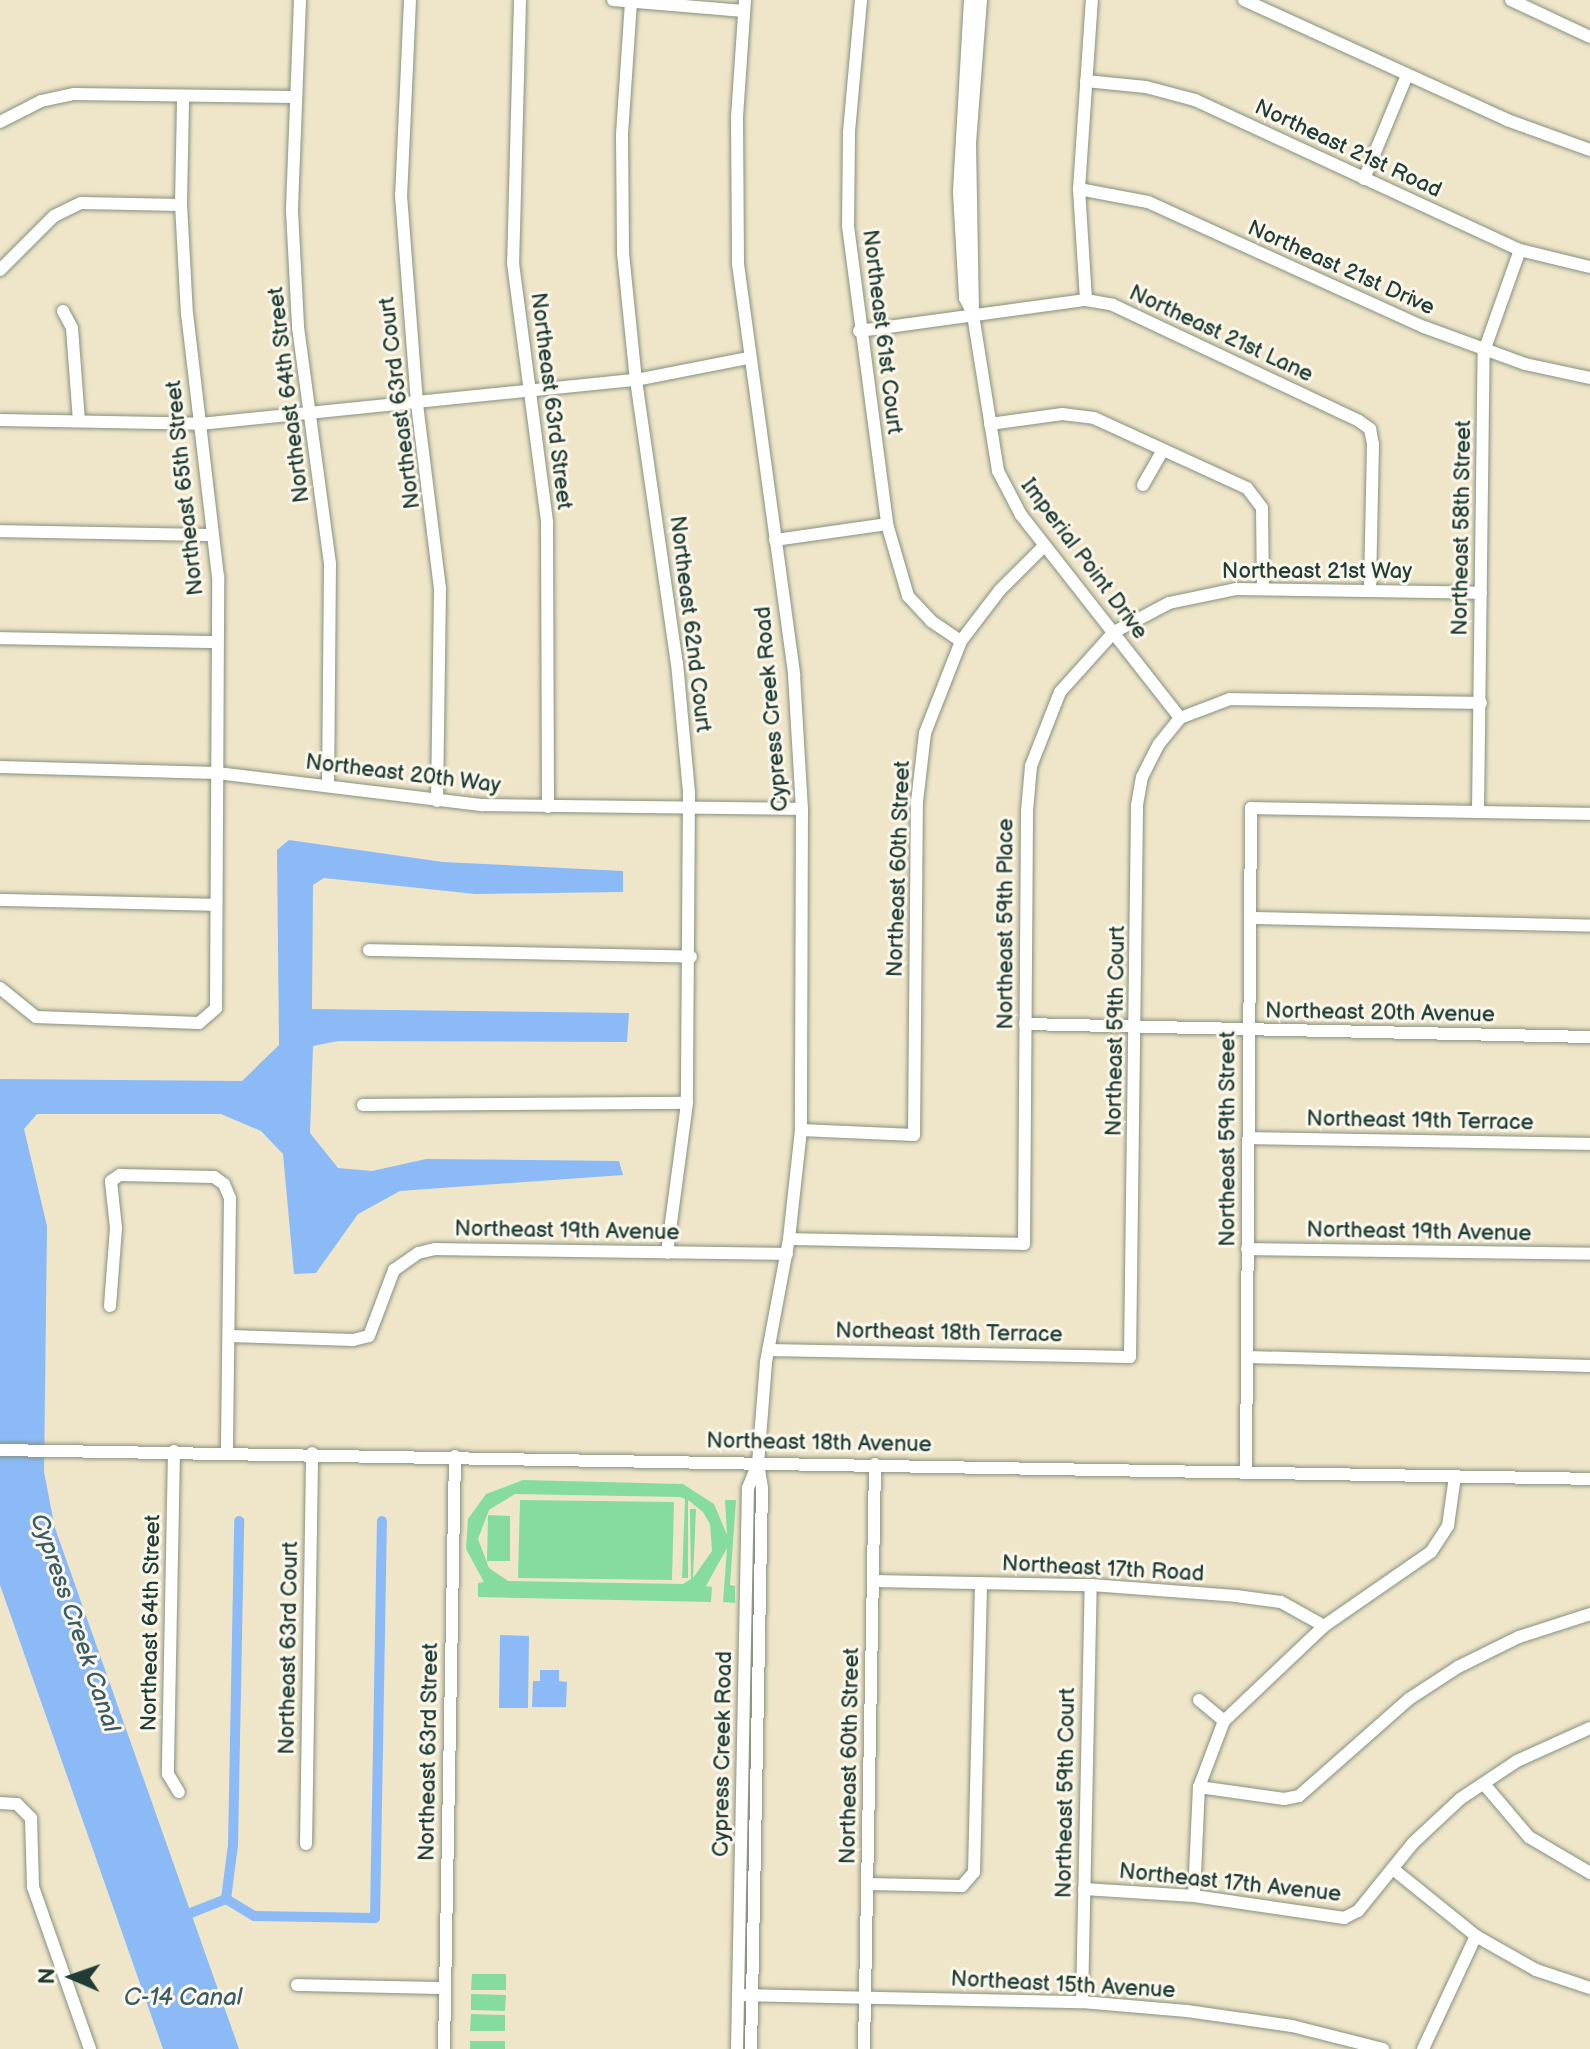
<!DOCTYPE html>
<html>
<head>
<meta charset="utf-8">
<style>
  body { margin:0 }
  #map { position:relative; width:1590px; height:2049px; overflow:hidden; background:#efe6ca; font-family:"Balsamiq Sans",sans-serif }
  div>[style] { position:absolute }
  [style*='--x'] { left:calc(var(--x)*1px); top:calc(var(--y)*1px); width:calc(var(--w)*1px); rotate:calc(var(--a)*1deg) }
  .green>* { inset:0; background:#86dc9f }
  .water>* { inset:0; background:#8bbaf6 }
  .canal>* { height:10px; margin:-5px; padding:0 5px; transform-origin:5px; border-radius:5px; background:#8bbaf6 }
  .roads { filter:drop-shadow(0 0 2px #87927f) drop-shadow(0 0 2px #87927f) }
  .minor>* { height:12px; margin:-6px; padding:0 6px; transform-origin:6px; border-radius:6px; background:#fff }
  span { translate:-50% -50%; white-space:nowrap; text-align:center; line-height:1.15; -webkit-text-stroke:6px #fbf7ec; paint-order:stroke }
  .street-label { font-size:22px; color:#1f3d34 }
  .water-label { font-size:24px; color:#3a5c64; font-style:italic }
  .north { position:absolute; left:32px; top:1937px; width:80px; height:80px; -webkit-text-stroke:6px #fbf7ec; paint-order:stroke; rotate:272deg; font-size:22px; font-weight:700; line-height:32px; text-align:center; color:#1f3d34 }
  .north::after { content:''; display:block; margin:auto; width:28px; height:36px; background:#1f3d34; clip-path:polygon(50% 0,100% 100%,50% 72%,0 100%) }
</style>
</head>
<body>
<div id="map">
  <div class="green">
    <div style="clip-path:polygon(evenodd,523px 1480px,683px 1484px,714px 1504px,727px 1535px,725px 1500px,736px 1500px,730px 1585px,735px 1586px,735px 1603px,723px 1602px,727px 1548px,706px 1586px,712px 1587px,711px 1602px,478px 1597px,478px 1583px,484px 1582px,466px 1549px,468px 1519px,486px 1494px,523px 1480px,515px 1494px,680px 1497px,685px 1499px,682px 1578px,688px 1578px,688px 1500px,703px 1512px,710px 1524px,712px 1551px,693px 1578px,696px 1509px,690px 1509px,691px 1579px,683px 1584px,508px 1581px,489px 1568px,478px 1539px,489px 1510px,515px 1494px)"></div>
    <div style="clip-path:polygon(520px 1500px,674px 1502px,672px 1580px,518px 1578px)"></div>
    <div style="clip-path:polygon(488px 1515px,510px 1516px,510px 1561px,487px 1561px)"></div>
    <div style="clip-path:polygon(472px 1974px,506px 1974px,506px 1990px,471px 1990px)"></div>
    <div style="clip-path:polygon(471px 1994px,506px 1995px,505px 2011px,471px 2010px)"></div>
    <div style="clip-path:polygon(471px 2014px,505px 2015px,505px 2031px,470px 2031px)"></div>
    <div style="clip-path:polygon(470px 2041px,505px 2041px,505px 2049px,470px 2049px)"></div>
  </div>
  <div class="water">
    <div style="clip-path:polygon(289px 840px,443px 862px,623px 871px,623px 892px,475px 894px,324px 878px,313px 885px,312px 1009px,629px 1013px,627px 1042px,338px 1041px,313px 1046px,310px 1133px,338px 1168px,372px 1171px,426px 1159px,619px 1161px,623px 1175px,400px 1191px,358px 1214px,316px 1273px,294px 1274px,283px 1154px,261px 1131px,221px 1114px,37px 1114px,24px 1129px,47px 1226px,44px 1472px,55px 1528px,239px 2049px,163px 2049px,0 1585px,0 1079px,242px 1081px,279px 1045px,277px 850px)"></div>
    <div style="clip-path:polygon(500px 1635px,529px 1636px,528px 1708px,499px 1708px)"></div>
    <div style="clip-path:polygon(540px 1670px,559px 1670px,559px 1681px,567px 1682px,566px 1707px,532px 1707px,533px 1681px,540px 1681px)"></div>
  </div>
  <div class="canal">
    <div style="--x:226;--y:1899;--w:54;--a:-82.6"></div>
    <div style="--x:233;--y:1845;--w:324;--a:-88.9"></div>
    <div style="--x:178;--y:1918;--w:52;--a:-21.6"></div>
    <div style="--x:226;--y:1899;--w:33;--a:31"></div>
    <div style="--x:254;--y:1916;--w:121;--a:0.9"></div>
    <div style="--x:375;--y:1918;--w:397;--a:-89"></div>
  </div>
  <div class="roads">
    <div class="minor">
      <div style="--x:300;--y:0;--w:211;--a:92.2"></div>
      <div style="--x:292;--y:211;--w:116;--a:87"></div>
      <div style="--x:298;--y:327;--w:239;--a:82.3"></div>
      <div style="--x:330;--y:564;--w:221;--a:90.5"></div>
      <div style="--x:410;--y:0;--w:195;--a:92.6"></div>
      <div style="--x:401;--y:195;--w:210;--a:85.6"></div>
      <div style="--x:417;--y:404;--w:185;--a:82.9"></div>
      <div style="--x:440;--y:588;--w:213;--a:90.8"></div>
      <div style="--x:520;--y:0;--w:263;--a:91.5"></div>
      <div style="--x:513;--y:263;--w:262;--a:82.5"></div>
      <div style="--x:547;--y:523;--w:284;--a:89.8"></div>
      <div style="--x:613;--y:0;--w:131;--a:4.8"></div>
      <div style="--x:745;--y:0;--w:117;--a:93.9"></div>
      <div style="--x:737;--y:117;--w:147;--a:89.6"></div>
      <div style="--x:738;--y:264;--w:415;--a:82.2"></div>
      <div style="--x:794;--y:675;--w:134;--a:86.6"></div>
      <div style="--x:802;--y:809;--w:321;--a:90.2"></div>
      <div style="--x:801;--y:1130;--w:110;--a:96.3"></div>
      <div style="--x:789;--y:1239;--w:125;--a:100.6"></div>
      <div style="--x:766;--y:1362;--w:101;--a:94.5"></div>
      <div style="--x:758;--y:1463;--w:25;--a:81"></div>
      <div style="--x:762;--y:1488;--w:561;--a:91.12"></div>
      <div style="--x:861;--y:0;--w:134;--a:95.2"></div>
      <div style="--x:849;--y:133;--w:93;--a:90.6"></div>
      <div style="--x:848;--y:226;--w:301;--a:82.5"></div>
      <div style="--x:887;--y:524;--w:75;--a:73.7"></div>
      <div style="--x:908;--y:596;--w:34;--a:47"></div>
      <div style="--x:931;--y:621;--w:36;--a:34"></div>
      <div style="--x:970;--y:0;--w:193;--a:93.3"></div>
      <div style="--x:959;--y:193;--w:105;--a:86.7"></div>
      <div style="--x:965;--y:298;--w:18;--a:63"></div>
      <div style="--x:981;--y:0;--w:143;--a:94.4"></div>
      <div style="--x:970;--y:143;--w:172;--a:89"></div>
      <div style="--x:973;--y:315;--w:158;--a:80.9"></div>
      <div style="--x:998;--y:471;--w:50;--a:62.4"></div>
      <div style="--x:1021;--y:515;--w:258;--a:51.9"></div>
      <div style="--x:1244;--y:0;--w:289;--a:24.5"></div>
      <div style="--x:1507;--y:120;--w:88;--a:19.9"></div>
      <div style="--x:1511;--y:0;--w:87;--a:25.1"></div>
      <div style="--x:631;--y:2;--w:133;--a:93.9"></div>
      <div style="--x:622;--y:135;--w:118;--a:89.5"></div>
      <div style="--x:623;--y:253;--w:128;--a:84.2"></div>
      <div style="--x:636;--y:380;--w:286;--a:81.8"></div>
      <div style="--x:677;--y:663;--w:130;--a:84.7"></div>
      <div style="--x:689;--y:792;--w:311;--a:90.4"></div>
      <div style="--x:687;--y:1103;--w:151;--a:97.6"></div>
      <div style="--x:1086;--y:81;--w:60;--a:5.7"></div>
      <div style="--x:1146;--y:87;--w:51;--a:14.9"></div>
      <div style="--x:1195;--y:100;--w:358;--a:24.8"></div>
      <div style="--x:1520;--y:250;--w:72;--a:13.7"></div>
      <div style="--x:0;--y:122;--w:46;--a:-27.1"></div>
      <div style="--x:41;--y:101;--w:34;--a:-12"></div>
      <div style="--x:74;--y:94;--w:219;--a:0.8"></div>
      <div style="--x:1364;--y:179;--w:113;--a:-67.5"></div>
      <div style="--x:1079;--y:189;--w:70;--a:10.7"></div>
      <div style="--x:1148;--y:202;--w:303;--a:24.4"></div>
      <div style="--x:1424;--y:327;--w:108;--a:20.1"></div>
      <div style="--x:1525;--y:364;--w:66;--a:12.2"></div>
      <div style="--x:0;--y:270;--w:76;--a:-45"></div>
      <div style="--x:54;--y:216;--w:30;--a:-26"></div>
      <div style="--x:81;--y:203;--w:100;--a:1.1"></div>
      <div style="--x:1086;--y:300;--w:111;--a:-93.6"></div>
      <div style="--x:1079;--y:189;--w:189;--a:-86.1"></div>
      <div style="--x:63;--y:311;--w:19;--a:62"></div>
      <div style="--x:72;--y:328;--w:93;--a:85.7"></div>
      <div style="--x:859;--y:331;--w:229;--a:-7.8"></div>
      <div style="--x:1086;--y:300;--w:27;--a:10"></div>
      <div style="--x:1113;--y:305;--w:272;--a:25.2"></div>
      <div style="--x:1359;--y:421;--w:14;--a:36"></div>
      <div style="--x:1370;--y:429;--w:15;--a:79"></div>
      <div style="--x:1373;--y:444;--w:147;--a:91.2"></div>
      <div style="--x:0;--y:420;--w:200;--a:1.1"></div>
      <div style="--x:200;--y:424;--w:438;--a:-5.8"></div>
      <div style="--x:636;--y:380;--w:114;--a:-11.1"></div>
      <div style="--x:990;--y:424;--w:73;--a:-7.9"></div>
      <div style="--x:1062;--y:414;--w:32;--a:7"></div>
      <div style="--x:1094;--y:418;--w:168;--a:24.6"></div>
      <div style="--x:1247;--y:488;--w:25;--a:53"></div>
      <div style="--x:1262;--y:508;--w:81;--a:89.3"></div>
      <div style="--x:1143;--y:485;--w:40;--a:-60.3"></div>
      <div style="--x:0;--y:531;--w:213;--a:1.1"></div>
      <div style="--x:775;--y:540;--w:113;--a:-8.1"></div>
      <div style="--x:0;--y:638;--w:217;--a:1.1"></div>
      <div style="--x:0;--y:767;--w:217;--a:1.6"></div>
      <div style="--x:217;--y:773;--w:268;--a:6.9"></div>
      <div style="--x:483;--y:805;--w:319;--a:0.7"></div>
      <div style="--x:1478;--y:812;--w:461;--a:-89.3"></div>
      <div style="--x:1484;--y:351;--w:107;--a:-70.4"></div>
      <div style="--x:0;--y:900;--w:216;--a:1.3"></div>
      <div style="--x:1250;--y:918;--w:340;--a:1.3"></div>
      <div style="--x:369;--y:950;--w:322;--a:1.2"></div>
      <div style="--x:0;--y:988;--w:46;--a:38.9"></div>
      <div style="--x:36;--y:1017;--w:163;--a:2.1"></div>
      <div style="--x:199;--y:1023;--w:23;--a:-41"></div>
      <div style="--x:216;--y:1008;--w:431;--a:-89.7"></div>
      <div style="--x:218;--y:577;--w:264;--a:-96.7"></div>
      <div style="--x:187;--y:315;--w:110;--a:-93.1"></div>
      <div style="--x:181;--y:205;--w:108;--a:-88.9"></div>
      <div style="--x:1025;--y:1024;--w:565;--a:1.32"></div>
      <div style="--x:363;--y:1105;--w:324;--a:-0.4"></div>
      <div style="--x:801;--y:1130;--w:113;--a:2.5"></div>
      <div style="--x:914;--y:1135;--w:333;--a:-89.5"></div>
      <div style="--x:917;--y:802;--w:69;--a:-83.4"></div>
      <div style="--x:925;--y:733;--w:99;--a:-68.6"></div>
      <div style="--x:961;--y:641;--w:64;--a:-52.6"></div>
      <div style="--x:1000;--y:590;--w:62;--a:-45"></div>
      <div style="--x:1249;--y:1138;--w:341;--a:1"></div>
      <div style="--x:789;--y:1239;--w:235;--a:1.2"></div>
      <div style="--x:1024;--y:1244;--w:433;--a:-89.6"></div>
      <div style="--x:1027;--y:811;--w:45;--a:-84.9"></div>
      <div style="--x:1031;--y:766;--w:79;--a:-68.6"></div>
      <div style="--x:1060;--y:692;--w:81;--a:-48"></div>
      <div style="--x:1114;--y:632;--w:62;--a:-27.8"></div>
      <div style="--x:1169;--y:603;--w:68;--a:-11.8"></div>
      <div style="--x:1236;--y:589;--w:245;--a:0.9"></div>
      <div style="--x:1247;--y:1249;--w:343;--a:0.8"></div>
      <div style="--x:110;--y:1306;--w:78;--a:-85.6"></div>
      <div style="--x:116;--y:1228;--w:47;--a:-96.1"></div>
      <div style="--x:111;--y:1181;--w:11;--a:-34"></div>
      <div style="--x:120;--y:1175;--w:94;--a:1.2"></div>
      <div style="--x:214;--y:1177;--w:12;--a:35"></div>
      <div style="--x:224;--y:1184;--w:15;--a:67"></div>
      <div style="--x:230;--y:1198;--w:254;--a:90.7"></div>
      <div style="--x:230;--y:1336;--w:123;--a:1.9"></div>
      <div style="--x:353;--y:1340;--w:16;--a:-14"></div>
      <div style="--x:369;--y:1336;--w:71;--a:-69.3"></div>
      <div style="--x:394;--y:1270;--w:29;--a:-35"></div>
      <div style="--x:418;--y:1253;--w:18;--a:-13"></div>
      <div style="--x:436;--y:1249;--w:351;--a:0.8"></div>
      <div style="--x:768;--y:1350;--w:362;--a:1.1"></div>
      <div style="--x:1130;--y:1357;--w:552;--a:-89.27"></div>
      <div style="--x:1137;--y:805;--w:28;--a:-80"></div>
      <div style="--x:1142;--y:777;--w:37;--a:-63"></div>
      <div style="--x:1159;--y:744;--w:33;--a:-51"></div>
      <div style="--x:1180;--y:718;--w:53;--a:-20.8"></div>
      <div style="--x:1230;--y:699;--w:251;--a:0.9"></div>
      <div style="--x:1248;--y:1357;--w:342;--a:1.5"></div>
      <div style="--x:0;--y:1450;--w:1590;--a:1.04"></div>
      <div style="--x:174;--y:1451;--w:323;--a:91.1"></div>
      <div style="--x:168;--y:1774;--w:21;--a:59"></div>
      <div style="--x:1246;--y:1472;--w:664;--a:-89.57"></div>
      <div style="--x:1251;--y:808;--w:339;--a:1"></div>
      <div style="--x:873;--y:1581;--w:218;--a:1.1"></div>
      <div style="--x:1091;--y:1585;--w:145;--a:4.3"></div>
      <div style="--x:1236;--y:1596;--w:45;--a:7.6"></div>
      <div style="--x:1281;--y:1602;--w:49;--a:29.2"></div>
      <div style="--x:1199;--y:1700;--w:33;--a:40"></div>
      <div style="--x:1484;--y:1784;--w:70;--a:49.7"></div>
      <div style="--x:1529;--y:1837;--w:71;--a:30.5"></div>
      <div style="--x:1199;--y:1787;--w:86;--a:8"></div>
      <div style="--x:1284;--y:1799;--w:15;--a:-11"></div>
      <div style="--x:1299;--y:1796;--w:147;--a:-41.4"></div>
      <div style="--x:1409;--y:1699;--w:59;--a:-33.1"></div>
      <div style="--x:1458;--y:1667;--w:68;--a:-26.2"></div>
      <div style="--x:1519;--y:1637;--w:75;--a:-17.9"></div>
      <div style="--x:0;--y:1803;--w:17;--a:3"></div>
      <div style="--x:17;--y:1804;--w:20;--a:45"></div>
      <div style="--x:31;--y:1818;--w:69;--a:88.3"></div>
      <div style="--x:33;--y:1887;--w:172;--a:70.6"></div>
      <div style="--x:306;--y:1844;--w:391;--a:-89.1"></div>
      <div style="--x:1393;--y:1869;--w:107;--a:38.9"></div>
      <div style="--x:1476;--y:1936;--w:69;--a:29.5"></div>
      <div style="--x:1536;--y:1970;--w:57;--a:18.4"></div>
      <div style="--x:868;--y:1884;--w:94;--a:1.2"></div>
      <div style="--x:962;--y:1886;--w:18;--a:-49"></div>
      <div style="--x:974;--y:1872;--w:289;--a:-88.6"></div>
      <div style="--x:1084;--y:1889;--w:110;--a:3.6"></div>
      <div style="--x:1194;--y:1896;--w:152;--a:8.3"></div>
      <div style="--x:1344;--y:1918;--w:16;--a:-27"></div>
      <div style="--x:1358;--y:1911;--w:87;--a:-51"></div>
      <div style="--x:1413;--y:1843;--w:64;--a:-43.1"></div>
      <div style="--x:1460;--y:1799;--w:69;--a:-33.7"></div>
      <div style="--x:1517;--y:1761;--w:80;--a:-24.3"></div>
      <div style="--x:1194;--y:1896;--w:109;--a:-87.4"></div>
      <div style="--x:1199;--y:1787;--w:71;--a:-69.3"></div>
      <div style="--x:1224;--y:1721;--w:138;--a:-43.5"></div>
      <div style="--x:1324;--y:1626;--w:130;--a:-34.7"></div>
      <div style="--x:1431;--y:1552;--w:31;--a:-57"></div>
      <div style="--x:1448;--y:1526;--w:50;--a:-82"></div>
      <div style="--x:297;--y:1985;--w:148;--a:1.2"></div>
      <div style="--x:738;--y:1995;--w:344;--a:1.2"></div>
      <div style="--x:1082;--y:2002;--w:105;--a:4.9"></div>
      <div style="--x:1187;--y:2011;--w:106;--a:8.1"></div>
      <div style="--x:1292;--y:2026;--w:94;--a:14.2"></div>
      <div style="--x:1082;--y:2002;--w:417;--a:-88.8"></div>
      <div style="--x:444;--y:2049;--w:593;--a:-88.94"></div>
      <div style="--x:737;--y:2049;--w:561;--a:-88.88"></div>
      <div style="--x:748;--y:1488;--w:24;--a:-68"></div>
      <div style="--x:864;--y:2049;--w:585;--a:-88.92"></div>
      <div style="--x:1423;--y:2049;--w:125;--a:-64.9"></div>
    </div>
  </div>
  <div class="street-label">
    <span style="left:1348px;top:149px;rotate:25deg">Northeast 21st Road</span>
    <span style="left:1341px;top:268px;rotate:24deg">Northeast 21st Drive</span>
    <span style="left:882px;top:332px;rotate:83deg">Northeast 61st Court</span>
    <span style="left:1221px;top:334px;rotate:25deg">Northeast 21st Lane</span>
    <span style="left:289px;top:395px;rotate:-97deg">Northeast 64th Street</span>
    <span style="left:551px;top:401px;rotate:83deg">Northeast 63rd Street</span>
    <span style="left:400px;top:403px;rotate:-97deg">Northeast 63rd Court</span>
    <span style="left:185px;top:488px;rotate:-96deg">Northeast 65th Street</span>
    <span style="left:1462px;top:528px;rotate:-89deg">Northeast 58th Street</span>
    <span style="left:1084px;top:559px;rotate:53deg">Imperial Point Drive</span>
    <span style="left:1317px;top:572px">Northeast 21st Way</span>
    <span style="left:690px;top:624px;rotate:83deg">Northeast 62nd Court</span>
    <span style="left:772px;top:709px;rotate:-95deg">Cypress Creek Road</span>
    <span style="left:403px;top:774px;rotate:7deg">Northeast 20th Way</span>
    <span style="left:899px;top:869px;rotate:-88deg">Northeast 60th Street</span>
    <span style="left:1006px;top:924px;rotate:-90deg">Northeast 59th Place</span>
    <span style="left:1380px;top:1013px;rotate:1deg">Northeast 20th Avenue</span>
    <span style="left:1116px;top:1031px;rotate:-89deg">Northeast 59th Court</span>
    <span style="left:1420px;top:1121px;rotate:1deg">Northeast 19th Terrace</span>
    <span style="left:1228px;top:1139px;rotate:-90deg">Northeast 59th Street</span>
    <span style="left:567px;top:1231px;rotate:1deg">Northeast 19th Avenue</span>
    <span style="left:1419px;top:1232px;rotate:1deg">Northeast 19th Avenue</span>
    <span style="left:949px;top:1333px;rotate:1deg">Northeast 18th Terrace</span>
    <span style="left:819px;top:1443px;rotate:1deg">Northeast 18th Avenue</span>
    <span style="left:1103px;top:1569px;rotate:3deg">Northeast 17th Road</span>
    <span style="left:151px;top:1623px;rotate:-89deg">Northeast 64th Street</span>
    <span style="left:289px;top:1648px;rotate:-89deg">Northeast 63rd Court</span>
    <span style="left:429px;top:1752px;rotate:-89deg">Northeast 63rd Street</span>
    <span style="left:723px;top:1754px;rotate:-89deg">Cypress Creek Road</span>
    <span style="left:850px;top:1756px;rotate:-89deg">Northeast 60th Street</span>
    <span style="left:1066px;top:1793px;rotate:-89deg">Northeast 59th Court</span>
    <span style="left:1230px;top:1883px;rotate:6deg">Northeast 17th Avenue</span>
    <span style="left:1063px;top:1985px;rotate:3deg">Northeast 15th Avenue</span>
  </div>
  <div class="water-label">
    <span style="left:75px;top:1623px;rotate:71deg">Cypress Creek Canal</span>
    <span style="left:183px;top:1998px">C-14 Canal</span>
  </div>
  <div class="north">N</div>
</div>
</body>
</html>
